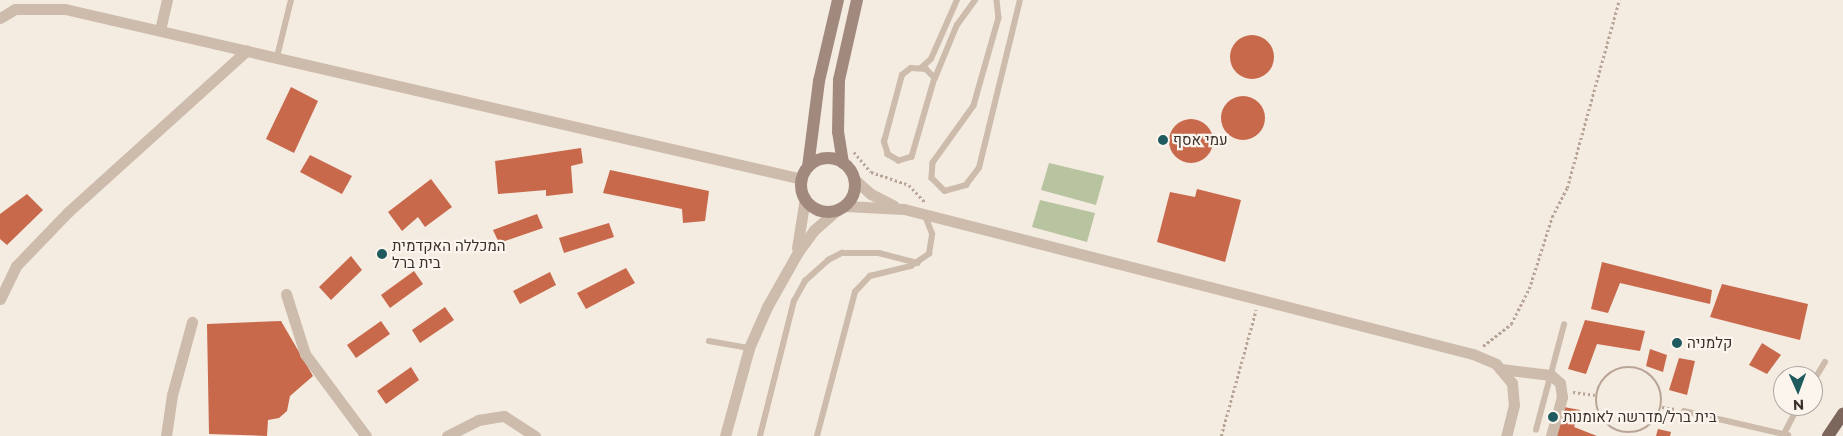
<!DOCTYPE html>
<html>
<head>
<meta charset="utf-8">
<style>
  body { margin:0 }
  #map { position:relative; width:1843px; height:436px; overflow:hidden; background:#f4ebe1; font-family:Montserrat,Heebo,sans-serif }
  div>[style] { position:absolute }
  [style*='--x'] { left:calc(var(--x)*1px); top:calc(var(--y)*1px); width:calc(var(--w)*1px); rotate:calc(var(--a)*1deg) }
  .green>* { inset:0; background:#b8c4a0 }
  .building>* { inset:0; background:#c8694b }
  .round { border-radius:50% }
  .path>* { height:2.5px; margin-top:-1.25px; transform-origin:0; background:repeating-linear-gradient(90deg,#b9a596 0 2.5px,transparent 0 5px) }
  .path>.ring { margin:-1.25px; padding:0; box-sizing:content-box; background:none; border:2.5px solid #b9a596; border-radius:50% }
  .lane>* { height:5.5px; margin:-2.75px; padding:0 2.75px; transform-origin:2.75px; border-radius:2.75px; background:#cdbbac }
  .street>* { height:11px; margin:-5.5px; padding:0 5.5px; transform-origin:5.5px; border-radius:5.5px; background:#cdbbac }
  .secondary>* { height:12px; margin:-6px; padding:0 6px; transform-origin:6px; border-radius:6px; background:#a18a7d }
  .secondary>.ring { margin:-6px; padding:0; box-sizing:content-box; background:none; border:12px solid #a18a7d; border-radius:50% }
  .primary>* { height:12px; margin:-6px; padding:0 6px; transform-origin:6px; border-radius:6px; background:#7d675c }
  .dots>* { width:14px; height:14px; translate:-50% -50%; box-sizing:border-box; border:2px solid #fbf5ee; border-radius:50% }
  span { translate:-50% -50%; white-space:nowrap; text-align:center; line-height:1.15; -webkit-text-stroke:4.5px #fbf5ee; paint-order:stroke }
  .poi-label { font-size:15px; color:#3b302b }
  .left { translate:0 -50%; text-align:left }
  .north { position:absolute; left:1773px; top:366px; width:50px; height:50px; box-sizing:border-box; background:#fbf5ee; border:1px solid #aea6a0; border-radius:50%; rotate:178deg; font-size:14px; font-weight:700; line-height:20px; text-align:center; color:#3b302b }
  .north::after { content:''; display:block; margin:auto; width:18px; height:22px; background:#1f5a5e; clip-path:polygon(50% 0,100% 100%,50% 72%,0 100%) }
</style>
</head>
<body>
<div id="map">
  <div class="green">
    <div style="clip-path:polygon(1049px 163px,1104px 176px,1096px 205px,1041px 190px)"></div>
    <div style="clip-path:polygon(1040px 200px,1095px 213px,1087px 242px,1032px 227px)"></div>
  </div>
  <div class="building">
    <div class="round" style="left:1230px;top:35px;width:44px;height:44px"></div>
    <div style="clip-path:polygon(291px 87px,318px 101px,294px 153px,266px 139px)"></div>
    <div class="round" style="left:1221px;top:96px;width:44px;height:44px"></div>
    <div class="round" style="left:1169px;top:119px;width:44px;height:44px"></div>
    <div style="clip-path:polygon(581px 148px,583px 163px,571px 166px,573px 193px,546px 196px,546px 190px,498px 194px,495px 161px)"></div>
    <div style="clip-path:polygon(310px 155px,352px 176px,342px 194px,300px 172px)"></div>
    <div style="clip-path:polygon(610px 170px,709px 191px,705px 221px,683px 223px,682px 209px,603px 193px)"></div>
    <div style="clip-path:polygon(431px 179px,452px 207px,425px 227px,418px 217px,402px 231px,388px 212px)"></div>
    <div style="clip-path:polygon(1197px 189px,1241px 200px,1225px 262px,1157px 242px,1170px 192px,1195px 197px)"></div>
    <div style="clip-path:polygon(27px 194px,43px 210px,7px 245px,0 239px,0 214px)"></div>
    <div style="clip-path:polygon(537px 214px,543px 228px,499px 243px,493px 230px)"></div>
    <div style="clip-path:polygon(609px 223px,614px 237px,564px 253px,559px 238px)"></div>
    <div style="clip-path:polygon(351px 256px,362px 270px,331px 300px,319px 287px)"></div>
    <div style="clip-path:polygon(1602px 262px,1712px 290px,1710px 304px,1620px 283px,1608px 313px,1591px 309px)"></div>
    <div style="clip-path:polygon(626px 268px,635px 283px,586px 309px,577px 293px)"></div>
    <div style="clip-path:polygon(414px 271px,423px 284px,390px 308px,381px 295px)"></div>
    <div style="clip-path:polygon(550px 272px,556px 285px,520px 304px,513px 291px)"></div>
    <div style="clip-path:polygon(1722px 284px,1808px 304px,1800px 340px,1710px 317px)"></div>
    <div style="clip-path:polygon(445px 307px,454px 320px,420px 343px,412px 330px)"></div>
    <div style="clip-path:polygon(1585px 320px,1645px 331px,1640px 351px,1597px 344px,1586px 374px,1568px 369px)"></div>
    <div style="clip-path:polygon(281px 321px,313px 376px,290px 396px,287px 411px,279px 418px,268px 420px,267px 436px,209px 434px,207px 324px)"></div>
    <div style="clip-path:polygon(381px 321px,390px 334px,356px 358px,347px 345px)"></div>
    <div style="clip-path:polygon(1762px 343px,1781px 355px,1767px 374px,1749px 365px)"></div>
    <div style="clip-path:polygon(1650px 349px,1667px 355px,1663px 372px,1646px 366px)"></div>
    <div style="clip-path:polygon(1679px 358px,1695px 361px,1687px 395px,1669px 390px)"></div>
    <div style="clip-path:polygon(411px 367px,419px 380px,386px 404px,377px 391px)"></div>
    <div style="clip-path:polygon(1564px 407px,1580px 410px,1574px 427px,1597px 436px,1556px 436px)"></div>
    <div style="clip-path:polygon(1658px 429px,1671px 432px,1670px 436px,1656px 436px)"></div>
  </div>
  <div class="path">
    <div style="--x:854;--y:152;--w:26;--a:50"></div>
    <div style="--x:871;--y:172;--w:40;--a:18.9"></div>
    <div style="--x:909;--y:185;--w:23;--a:47"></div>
    <div style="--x:1483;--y:346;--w:36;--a:-38"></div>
    <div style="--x:1511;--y:324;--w:39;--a:-63"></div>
    <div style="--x:1529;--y:289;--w:76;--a:-72.3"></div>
    <div style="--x:1552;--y:217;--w:33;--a:-63"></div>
    <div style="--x:1567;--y:188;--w:195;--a:-74.5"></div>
    <div class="ring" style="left:1596px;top:367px;width:63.5px;height:63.5px"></div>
    <div style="--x:1573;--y:392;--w:22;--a:8"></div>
    <div style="--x:1662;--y:407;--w:13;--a:9"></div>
    <div style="--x:1221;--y:436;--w:131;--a:-74.5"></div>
  </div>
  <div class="lane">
    <div style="--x:997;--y:0;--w:18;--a:84"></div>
    <div style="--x:999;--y:18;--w:91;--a:105.9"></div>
    <div style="--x:974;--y:106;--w:70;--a:125.7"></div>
    <div style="--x:933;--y:163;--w:15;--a:94"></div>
    <div style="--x:932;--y:178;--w:18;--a:45"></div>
    <div style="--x:945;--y:191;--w:22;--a:-16"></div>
    <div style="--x:966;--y:185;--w:21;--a:-53"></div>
    <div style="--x:979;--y:168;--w:173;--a:-76.3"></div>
    <div style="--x:277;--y:57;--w:59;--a:-76.2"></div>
    <div style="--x:911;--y:68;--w:15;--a:4"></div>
    <div style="--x:926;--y:69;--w:13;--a:45"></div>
    <div style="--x:935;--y:78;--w:82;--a:106.2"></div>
    <div style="--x:912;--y:157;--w:14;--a:163"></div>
    <div style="--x:899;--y:161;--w:13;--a:-151"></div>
    <div style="--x:888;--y:155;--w:14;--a:-107"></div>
    <div style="--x:884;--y:142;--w:69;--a:-75"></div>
    <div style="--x:902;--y:75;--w:11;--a:-38"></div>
    <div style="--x:921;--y:68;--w:13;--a:-42"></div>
    <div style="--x:931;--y:59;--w:64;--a:-66.2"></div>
    <div style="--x:935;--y:78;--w:57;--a:-67.5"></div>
    <div style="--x:957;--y:25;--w:31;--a:-54"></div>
    <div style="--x:709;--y:341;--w:41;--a:9.9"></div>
    <div style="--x:1813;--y:382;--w:23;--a:-59"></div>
    <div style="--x:1684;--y:411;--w:107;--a:13"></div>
    <div style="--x:1536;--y:430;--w:109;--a:-75.1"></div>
    <div style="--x:1784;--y:434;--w:31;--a:-63"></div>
    <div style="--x:760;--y:436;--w:139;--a:-75.9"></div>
    <div style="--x:794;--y:301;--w:23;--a:-61"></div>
    <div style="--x:805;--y:281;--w:31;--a:-42"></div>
    <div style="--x:828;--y:260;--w:16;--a:-27"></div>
    <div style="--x:842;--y:253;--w:37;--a:0"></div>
    <div style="--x:879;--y:253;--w:40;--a:14.4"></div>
    <div style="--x:817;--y:436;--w:149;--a:-75.2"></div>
    <div style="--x:855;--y:292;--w:22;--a:-47"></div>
    <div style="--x:870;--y:276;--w:42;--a:-13.7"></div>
    <div style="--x:911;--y:266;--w:22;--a:-34"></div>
    <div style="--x:929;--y:254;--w:20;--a:-81"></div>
    <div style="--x:932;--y:234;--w:19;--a:-111"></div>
  </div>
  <div class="street">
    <div style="--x:0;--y:18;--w:17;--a:-31"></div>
    <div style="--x:15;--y:9;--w:50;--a:0"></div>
    <div style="--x:65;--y:9;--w:756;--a:12.99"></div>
    <div style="--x:160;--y:30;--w:31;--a:-77"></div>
    <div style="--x:853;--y:178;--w:24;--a:42"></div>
    <div style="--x:871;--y:194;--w:25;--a:27"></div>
    <div style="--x:845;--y:206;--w:59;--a:2.9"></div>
    <div style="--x:904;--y:209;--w:587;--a:14.3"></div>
    <div style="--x:1473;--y:354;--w:25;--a:23"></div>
    <div style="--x:1496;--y:364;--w:25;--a:50"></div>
    <div style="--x:1512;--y:383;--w:22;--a:85"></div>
    <div style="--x:1514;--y:405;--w:32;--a:104"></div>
    <div style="--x:797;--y:248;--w:51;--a:-80.9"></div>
    <div style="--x:286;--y:294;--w:63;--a:72.4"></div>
    <div style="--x:305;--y:354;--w:102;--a:53.4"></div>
    <div style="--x:0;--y:299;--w:37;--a:-64"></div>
    <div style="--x:16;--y:266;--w:75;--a:-46.1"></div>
    <div style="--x:68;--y:212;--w:241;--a:-42.1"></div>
    <div style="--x:1501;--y:369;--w:50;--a:6.8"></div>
    <div style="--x:1551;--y:375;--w:12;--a:42"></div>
    <div style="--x:1560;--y:383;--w:14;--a:82"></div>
    <div style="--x:1562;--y:397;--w:41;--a:105.8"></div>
    <div style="--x:166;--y:436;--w:41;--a:-81.7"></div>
    <div style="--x:172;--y:395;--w:76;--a:-74.7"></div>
    <div style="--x:447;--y:436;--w:35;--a:-27"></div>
    <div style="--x:478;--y:420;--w:26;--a:-9"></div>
    <div style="--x:504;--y:416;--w:37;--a:33"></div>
    <div style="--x:725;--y:436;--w:91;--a:-74.7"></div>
    <div style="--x:749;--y:348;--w:45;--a:-66.3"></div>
    <div style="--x:767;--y:307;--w:63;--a:-60.6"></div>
    <div style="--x:798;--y:252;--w:27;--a:-54"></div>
    <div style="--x:814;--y:230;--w:30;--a:-41"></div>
  </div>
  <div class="secondary">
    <div class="ring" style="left:801px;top:158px;width:42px;height:42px"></div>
    <div style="--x:843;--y:163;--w:31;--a:-99"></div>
    <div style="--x:838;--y:132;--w:52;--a:-88.9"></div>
    <div style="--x:839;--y:80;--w:82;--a:-77.3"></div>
    <div style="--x:808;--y:167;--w:87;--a:-82.7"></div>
    <div style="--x:819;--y:81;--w:83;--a:-76.8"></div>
  </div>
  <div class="primary">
    <div style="--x:1828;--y:436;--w:27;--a:-56"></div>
  </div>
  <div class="dots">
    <div style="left:1163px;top:140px;background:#1f5a5e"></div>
    <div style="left:382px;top:254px;background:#1f5a5e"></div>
    <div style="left:1677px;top:343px;background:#1f5a5e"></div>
    <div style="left:1553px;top:417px;background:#1f5a5e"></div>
  </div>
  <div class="poi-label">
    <span class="left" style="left:1173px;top:140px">עמי אסף</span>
    <span class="left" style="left:392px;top:254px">המכללה האקדמית<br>בית ברל</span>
    <span class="left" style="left:1687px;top:343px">קלמניה</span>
    <span class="left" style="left:1563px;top:417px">בית ברל/מדרשה לאומנות</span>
  </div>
  <div class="north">N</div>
</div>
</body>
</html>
